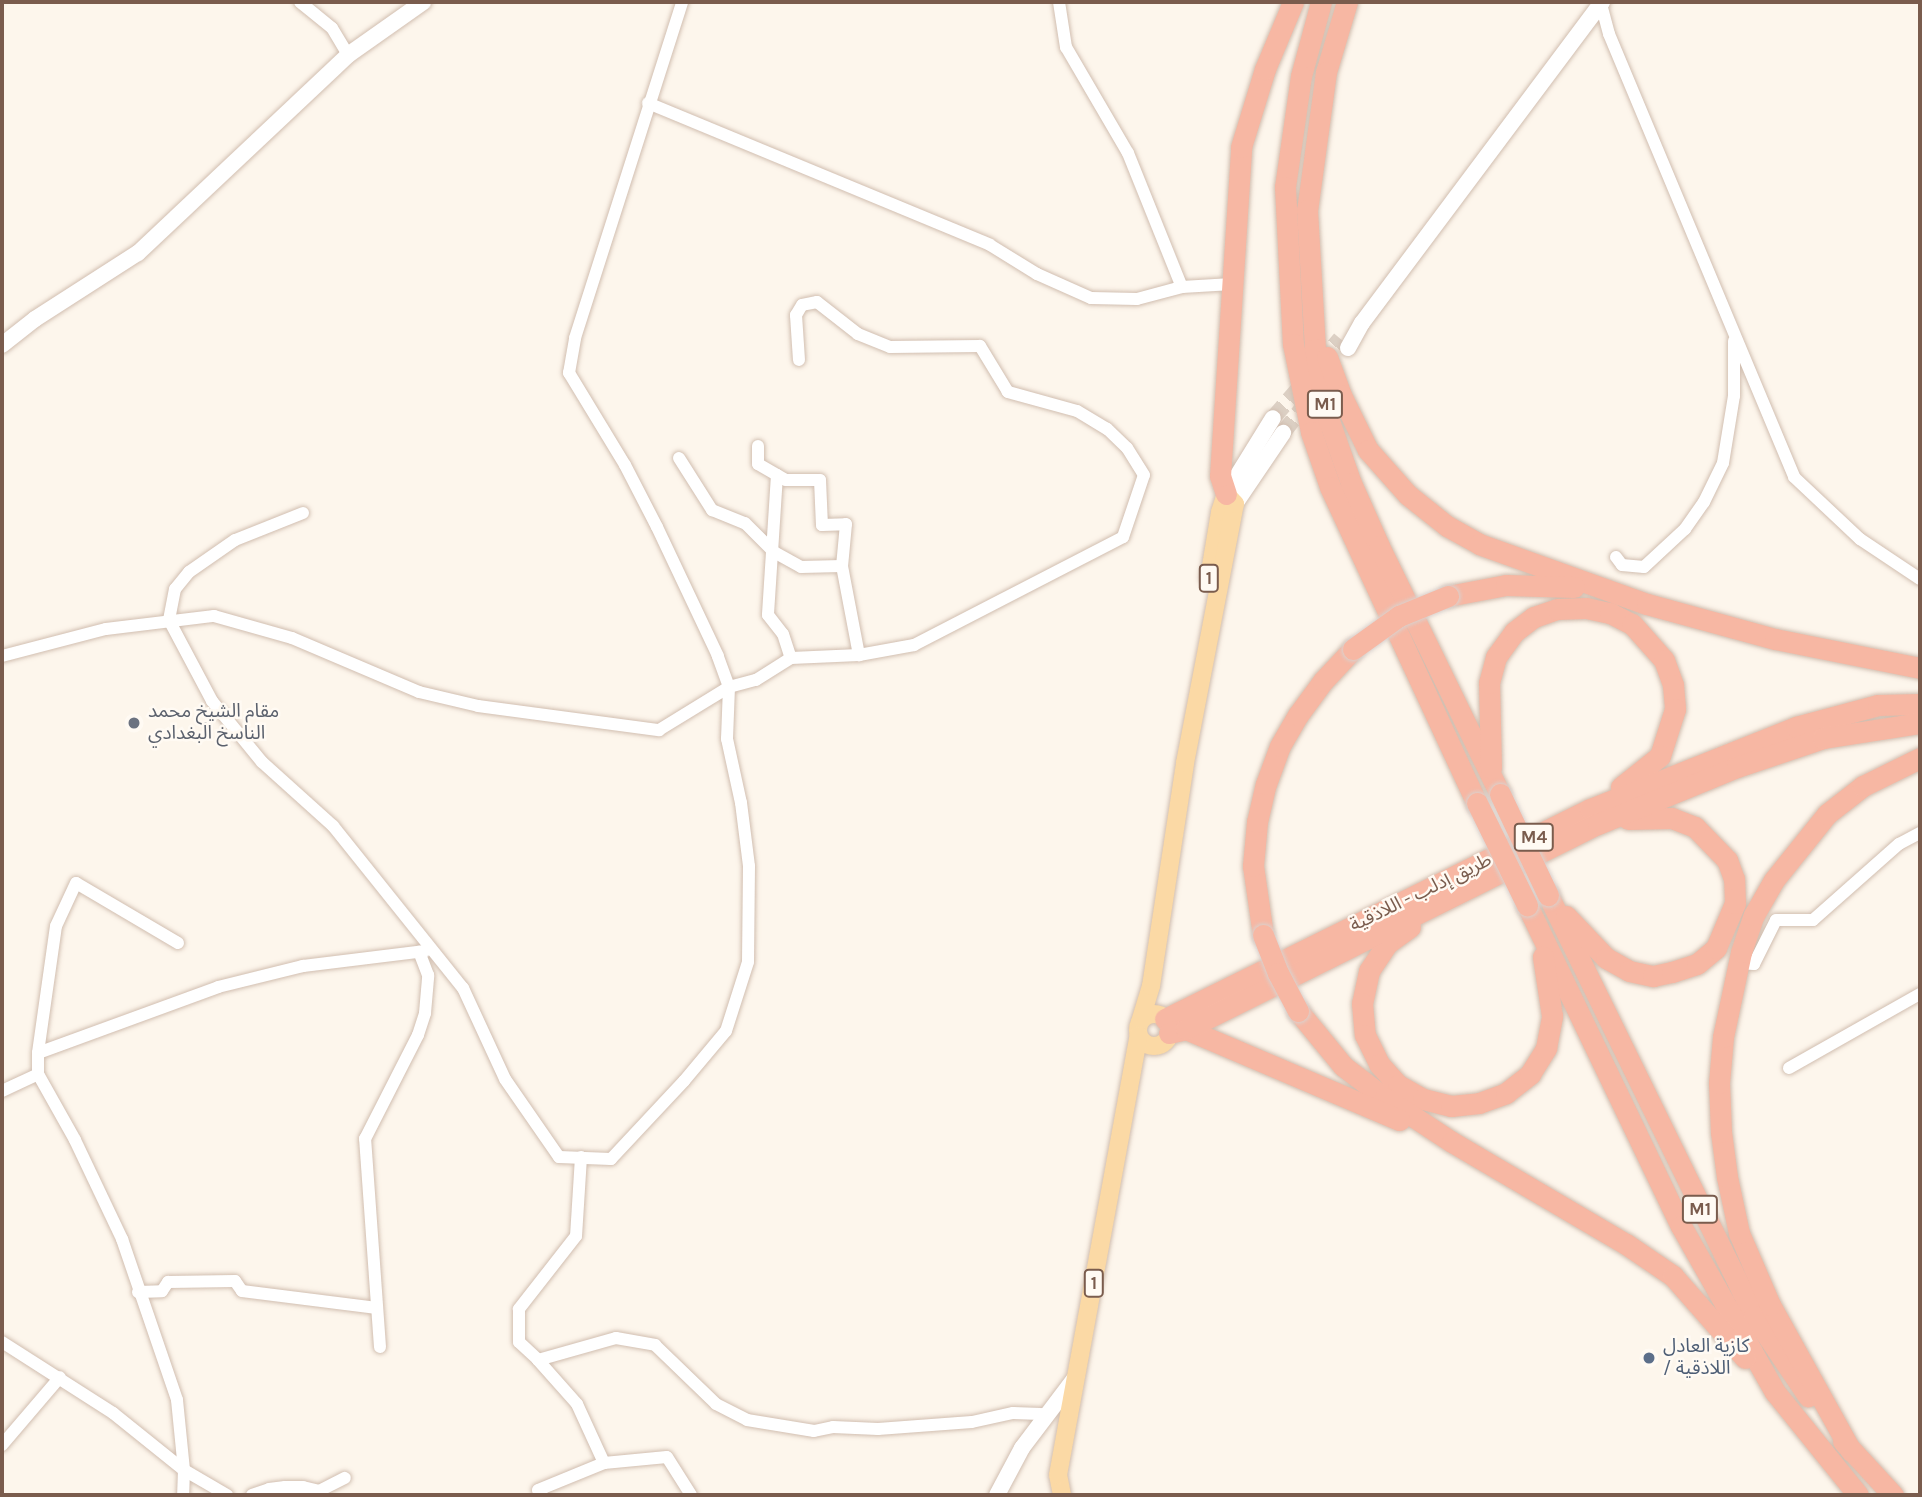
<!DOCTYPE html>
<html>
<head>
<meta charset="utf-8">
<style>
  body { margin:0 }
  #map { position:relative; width:1922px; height:1497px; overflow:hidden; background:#fdf6ec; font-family:Karla,"Noto Sans Arabic",sans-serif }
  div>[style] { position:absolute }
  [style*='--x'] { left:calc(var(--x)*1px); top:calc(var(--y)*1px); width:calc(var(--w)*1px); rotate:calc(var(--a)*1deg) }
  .secondary-tunnel>* { height:16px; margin-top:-8px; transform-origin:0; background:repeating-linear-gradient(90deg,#dcd0c4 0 16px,transparent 0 24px) }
  .roads { filter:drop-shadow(0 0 2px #d1beb0) drop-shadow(0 0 2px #d1beb0) }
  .street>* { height:12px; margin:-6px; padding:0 6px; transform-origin:6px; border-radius:6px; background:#fff }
  .secondary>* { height:16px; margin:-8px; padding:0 8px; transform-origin:8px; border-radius:8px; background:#fff }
  .primary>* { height:18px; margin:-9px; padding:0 9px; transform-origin:9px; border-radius:9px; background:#fbd9a5 }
  .primary>.ring { margin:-9px; padding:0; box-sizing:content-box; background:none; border:18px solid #fbd9a5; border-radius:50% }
  .highway>* { height:21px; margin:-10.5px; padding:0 10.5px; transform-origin:10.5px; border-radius:10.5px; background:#f7b7a3 }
  .bridges { filter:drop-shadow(0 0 2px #dad1cd) drop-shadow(0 0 2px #dad1cd) }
  .highway-bridge>* { height:21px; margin:-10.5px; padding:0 10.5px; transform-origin:10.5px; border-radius:10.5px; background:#f7b7a3 }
  .dots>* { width:19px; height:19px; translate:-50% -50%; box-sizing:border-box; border:4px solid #fffaf3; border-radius:50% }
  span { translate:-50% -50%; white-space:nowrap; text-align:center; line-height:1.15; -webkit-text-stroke:5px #fffaf3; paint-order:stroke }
  .shield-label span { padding:2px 5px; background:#fffaf3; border:2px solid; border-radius:5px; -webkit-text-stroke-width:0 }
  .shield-label { font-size:18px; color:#7a5c4d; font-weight:700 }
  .worship-label { font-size:19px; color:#5b616d }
  .left { translate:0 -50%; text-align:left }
  .street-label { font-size:19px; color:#7a5c4d }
  .service-label { font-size:19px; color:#4e5e75 }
  .frame { position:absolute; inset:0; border:4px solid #7a5c4d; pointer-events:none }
</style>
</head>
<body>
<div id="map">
  <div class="secondary-tunnel">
    <div style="--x:1319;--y:364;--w:33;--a:-50"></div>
    <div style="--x:1273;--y:418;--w:49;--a:-49.1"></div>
    <div style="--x:1283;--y:433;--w:43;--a:-52.6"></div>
  </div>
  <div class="roads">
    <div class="street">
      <div style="--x:300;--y:2;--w:41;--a:39.1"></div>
      <div style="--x:332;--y:28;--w:31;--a:59"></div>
      <div style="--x:1059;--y:2;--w:46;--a:81.2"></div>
      <div style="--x:1066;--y:47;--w:123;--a:59.7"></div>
      <div style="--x:1128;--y:153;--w:144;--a:68.1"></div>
      <div style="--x:1601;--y:4;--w:31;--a:75"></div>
      <div style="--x:1609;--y:34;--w:480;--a:67.3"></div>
      <div style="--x:1794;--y:477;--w:91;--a:43.2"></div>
      <div style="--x:1860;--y:539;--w:72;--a:33.7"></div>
      <div style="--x:648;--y:103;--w:370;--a:22.5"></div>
      <div style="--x:990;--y:245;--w:55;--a:31.7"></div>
      <div style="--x:1037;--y:274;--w:59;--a:24"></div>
      <div style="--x:1091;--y:298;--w:46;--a:1.2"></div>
      <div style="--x:1137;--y:299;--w:47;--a:-14.9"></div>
      <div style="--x:1182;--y:287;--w:50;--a:-3.4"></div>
      <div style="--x:758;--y:446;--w:18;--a:90"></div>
      <div style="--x:758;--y:464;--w:32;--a:30"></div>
      <div style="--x:786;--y:480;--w:34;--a:0"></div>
      <div style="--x:820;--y:480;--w:45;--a:87.5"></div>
      <div style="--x:822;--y:525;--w:24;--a:-2"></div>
      <div style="--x:846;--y:524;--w:42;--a:95.4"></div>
      <div style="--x:842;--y:566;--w:91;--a:79.2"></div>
      <div style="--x:679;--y:458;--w:62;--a:57.6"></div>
      <div style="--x:712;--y:510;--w:35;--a:22"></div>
      <div style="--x:745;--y:523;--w:41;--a:45"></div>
      <div style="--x:774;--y:552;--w:31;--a:29"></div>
      <div style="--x:801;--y:567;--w:41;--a:-1.4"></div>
      <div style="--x:777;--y:475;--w:140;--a:93.7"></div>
      <div style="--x:768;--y:615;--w:24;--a:52"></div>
      <div style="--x:783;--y:634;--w:25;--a:72"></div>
      <div style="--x:303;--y:513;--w:73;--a:158.3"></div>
      <div style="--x:235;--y:540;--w:56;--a:145.2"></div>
      <div style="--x:189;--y:572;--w:22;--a:129"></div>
      <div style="--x:175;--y:589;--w:32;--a:101"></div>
      <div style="--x:169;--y:620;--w:92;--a:62"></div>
      <div style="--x:212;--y:701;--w:79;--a:50.7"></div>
      <div style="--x:262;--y:762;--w:96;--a:42"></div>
      <div style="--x:333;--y:826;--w:208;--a:51.3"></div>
      <div style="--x:463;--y:988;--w:100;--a:65.2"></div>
      <div style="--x:505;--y:1079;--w:95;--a:55.3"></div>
      <div style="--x:559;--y:1157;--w:52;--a:2.2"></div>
      <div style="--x:611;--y:1159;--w:107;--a:-46.9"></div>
      <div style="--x:684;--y:1081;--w:65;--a:-50"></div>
      <div style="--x:726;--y:1031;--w:72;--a:-72.3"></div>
      <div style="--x:748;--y:962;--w:96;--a:-89.4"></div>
      <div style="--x:749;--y:866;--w:64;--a:-97.2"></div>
      <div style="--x:741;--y:803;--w:66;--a:-102.3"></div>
      <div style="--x:727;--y:739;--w:52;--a:-87.8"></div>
      <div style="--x:729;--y:687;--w:33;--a:-110"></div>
      <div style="--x:718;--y:656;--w:143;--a:-115.3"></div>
      <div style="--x:657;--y:527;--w:70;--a:-117.3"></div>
      <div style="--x:625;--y:465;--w:108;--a:-121.3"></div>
      <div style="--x:569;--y:373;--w:36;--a:-80"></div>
      <div style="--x:575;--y:338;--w:353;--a:-72.3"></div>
      <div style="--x:1616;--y:557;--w:10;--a:53"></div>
      <div style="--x:1622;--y:565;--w:22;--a:5"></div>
      <div style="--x:1644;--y:567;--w:56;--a:-42.8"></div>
      <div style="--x:1685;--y:529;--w:33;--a:-55"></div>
      <div style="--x:1704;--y:502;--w:43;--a:-64"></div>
      <div style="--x:1723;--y:463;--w:68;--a:-80.7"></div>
      <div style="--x:1734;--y:396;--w:55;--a:-90"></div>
      <div style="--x:2;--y:656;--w:107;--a:-14.6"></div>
      <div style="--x:106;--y:629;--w:109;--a:-6.9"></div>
      <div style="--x:214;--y:616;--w:81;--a:15.8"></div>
      <div style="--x:292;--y:638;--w:138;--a:23"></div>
      <div style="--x:419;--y:692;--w:61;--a:13.3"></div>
      <div style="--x:478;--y:706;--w:183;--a:7.6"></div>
      <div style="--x:659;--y:730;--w:82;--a:-31.6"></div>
      <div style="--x:729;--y:687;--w:28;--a:-15"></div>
      <div style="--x:756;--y:680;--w:41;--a:-32.2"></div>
      <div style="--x:791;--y:658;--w:68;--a:-2.5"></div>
      <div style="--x:859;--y:655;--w:56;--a:-10.3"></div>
      <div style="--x:914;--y:645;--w:235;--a:-27.3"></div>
      <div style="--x:1123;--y:537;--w:65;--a:-71.3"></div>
      <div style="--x:1144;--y:475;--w:32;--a:-122"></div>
      <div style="--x:1127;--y:448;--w:28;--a:-136"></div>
      <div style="--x:1107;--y:429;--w:35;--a:-149"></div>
      <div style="--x:1077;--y:411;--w:72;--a:-164.6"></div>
      <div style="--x:1008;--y:392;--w:54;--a:-121.3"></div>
      <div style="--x:980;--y:346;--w:90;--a:179.4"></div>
      <div style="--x:890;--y:347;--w:35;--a:-158"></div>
      <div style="--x:858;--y:334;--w:52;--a:-142"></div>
      <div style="--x:817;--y:302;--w:15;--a:169"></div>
      <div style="--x:802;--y:305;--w:12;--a:121"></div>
      <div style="--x:796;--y:315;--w:45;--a:86.2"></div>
      <div style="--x:178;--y:943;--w:118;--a:-149.5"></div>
      <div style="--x:76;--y:883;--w:47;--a:114.9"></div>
      <div style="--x:56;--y:926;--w:128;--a:98.1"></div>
      <div style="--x:38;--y:1053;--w:21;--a:90"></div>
      <div style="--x:38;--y:1074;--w:76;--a:60.7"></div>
      <div style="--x:75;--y:1140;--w:110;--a:64.6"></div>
      <div style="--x:122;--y:1239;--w:170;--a:71.1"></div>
      <div style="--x:177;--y:1400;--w:70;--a:84.3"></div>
      <div style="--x:184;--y:1470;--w:25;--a:92"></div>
      <div style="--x:1738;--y:963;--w:16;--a:4"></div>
      <div style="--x:1754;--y:964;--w:49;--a:-63.4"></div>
      <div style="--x:1776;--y:920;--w:37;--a:0"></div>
      <div style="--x:1813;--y:920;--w:115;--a:-41.5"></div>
      <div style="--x:1899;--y:844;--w:24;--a:-28"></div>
      <div style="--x:38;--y:1053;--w:192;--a:-20.1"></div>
      <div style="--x:218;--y:987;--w:88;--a:-13.9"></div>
      <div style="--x:303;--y:966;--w:123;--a:-7"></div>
      <div style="--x:1789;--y:1068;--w:150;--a:-29.5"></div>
      <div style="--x:2;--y:1091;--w:40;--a:-25"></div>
      <div style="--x:581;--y:1157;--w:79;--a:93.6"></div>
      <div style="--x:576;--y:1236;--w:93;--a:128"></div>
      <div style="--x:519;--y:1309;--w:33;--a:90"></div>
      <div style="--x:519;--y:1342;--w:26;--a:43"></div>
      <div style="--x:538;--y:1360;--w:81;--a:-15.8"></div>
      <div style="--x:616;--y:1338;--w:40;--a:10"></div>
      <div style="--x:655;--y:1345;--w:85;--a:44"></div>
      <div style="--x:716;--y:1404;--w:35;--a:27"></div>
      <div style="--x:747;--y:1420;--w:68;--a:9.3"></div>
      <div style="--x:814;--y:1431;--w:19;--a:-12"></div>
      <div style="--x:833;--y:1427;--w:45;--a:2.5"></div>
      <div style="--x:878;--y:1429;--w:94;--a:-4.3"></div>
      <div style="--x:972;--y:1422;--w:42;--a:-12.4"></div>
      <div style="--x:1013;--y:1413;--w:35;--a:2"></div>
      <div style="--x:138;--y:1292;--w:24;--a:-2"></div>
      <div style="--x:162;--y:1291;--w:11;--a:-56"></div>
      <div style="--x:168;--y:1282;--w:67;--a:-0.9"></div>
      <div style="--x:235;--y:1281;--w:12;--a:55"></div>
      <div style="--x:242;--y:1291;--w:136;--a:7.2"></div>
      <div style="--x:2;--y:1342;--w:132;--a:32.6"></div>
      <div style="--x:113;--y:1413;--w:91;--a:38.8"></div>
      <div style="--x:184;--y:1470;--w:50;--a:30.2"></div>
      <div style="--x:380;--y:1347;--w:209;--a:-94.1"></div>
      <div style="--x:365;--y:1139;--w:117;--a:-63"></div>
      <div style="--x:418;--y:1035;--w:23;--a:-72"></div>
      <div style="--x:425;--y:1013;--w:38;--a:-85"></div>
      <div style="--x:428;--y:975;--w:25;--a:-111"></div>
      <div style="--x:538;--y:1360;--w:59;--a:48.4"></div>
      <div style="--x:577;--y:1404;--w:65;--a:65.4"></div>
      <div style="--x:604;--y:1463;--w:63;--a:-5.4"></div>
      <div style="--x:667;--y:1457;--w:45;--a:57.7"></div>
      <div style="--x:2;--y:1445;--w:89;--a:-49.5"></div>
      <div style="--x:252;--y:1495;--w:18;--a:-19"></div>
      <div style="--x:269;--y:1489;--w:16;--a:-7"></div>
      <div style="--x:285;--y:1487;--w:18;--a:0"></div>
      <div style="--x:303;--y:1487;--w:16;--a:14"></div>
      <div style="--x:319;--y:1491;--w:29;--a:-27"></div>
      <div style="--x:542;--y:1495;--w:6;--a:-129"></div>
      <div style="--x:538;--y:1490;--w:71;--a:-22.2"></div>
    </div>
    <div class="secondary">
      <div style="--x:2;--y:345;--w:42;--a:-38.2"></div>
      <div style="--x:35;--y:319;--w:122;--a:-32.7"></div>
      <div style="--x:138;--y:253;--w:289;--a:-43.3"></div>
      <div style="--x:348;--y:55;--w:92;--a:-35.2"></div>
      <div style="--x:1348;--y:348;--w:29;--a:-61"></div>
      <div style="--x:1362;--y:323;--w:401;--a:-53.2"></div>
      <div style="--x:1226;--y:494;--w:89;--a:-58.3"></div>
      <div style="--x:1235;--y:504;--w:86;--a:-55.9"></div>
      <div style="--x:997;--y:1495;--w:53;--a:-62"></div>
      <div style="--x:1022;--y:1448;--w:88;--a:-52.9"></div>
    </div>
    <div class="primary">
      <div style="--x:1209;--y:578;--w:67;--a:-80.5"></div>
      <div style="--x:1220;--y:512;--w:19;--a:-72"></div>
      <div class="ring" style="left:1138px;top:1014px;width:14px;height:14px"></div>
      <div style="--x:1140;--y:1022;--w:38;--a:-73"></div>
      <div style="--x:1151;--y:986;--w:226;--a:-81.3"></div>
      <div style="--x:1185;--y:763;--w:264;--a:-79.1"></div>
      <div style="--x:1235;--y:504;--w:13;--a:-132"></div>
      <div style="--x:1062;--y:1495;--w:20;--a:-101"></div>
      <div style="--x:1058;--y:1475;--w:447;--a:-79.6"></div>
    </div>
    <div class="highway">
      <div style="--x:1321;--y:2;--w:77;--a:105.1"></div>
      <div style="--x:1301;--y:76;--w:112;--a:98.2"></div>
      <div style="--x:1285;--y:187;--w:157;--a:87.1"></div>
      <div style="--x:1293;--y:344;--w:90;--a:78.4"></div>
      <div style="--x:1311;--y:432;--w:58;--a:70.9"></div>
      <div style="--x:1330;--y:487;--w:349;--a:65.1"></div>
      <div style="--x:1347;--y:2;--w:73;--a:106.7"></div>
      <div style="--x:1326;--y:72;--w:139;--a:97.8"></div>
      <div style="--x:1307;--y:210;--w:139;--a:86.7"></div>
      <div style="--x:1315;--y:349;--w:67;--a:79.7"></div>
      <div style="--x:1327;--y:415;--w:72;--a:70.6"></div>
      <div style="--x:1351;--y:483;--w:69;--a:66"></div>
      <div style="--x:1379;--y:546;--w:276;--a:64"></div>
      <div style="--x:1327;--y:357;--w:40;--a:69.8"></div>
      <div style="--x:1341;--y:395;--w:61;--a:63.9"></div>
      <div style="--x:1368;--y:450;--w:60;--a:48.4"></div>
      <div style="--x:1408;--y:495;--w:50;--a:38.5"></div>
      <div style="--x:1447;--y:526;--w:37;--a:29"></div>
      <div style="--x:1479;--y:544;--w:178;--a:19.7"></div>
      <div style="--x:1647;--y:604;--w:133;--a:15.3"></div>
      <div style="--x:1775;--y:639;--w:148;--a:11.3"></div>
      <div style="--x:1226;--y:494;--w:19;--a:-108"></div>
      <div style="--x:1220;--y:476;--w:330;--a:-86.3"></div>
      <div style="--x:1241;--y:147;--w:82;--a:-72.9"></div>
      <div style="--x:1265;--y:69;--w:73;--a:-67.3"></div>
      <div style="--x:1448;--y:596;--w:59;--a:-10.7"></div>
      <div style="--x:1506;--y:585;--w:68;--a:1.7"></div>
      <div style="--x:1491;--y:768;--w:85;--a:-91.3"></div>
      <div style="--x:1489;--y:683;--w:27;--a:-75"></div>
      <div style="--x:1496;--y:657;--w:31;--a:-54"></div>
      <div style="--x:1514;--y:632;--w:25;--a:-37"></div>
      <div style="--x:1534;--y:617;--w:24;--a:-19"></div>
      <div style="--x:1557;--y:609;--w:29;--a:-2"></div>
      <div style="--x:1586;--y:608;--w:25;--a:12"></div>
      <div style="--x:1610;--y:613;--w:25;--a:27"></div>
      <div style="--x:1632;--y:624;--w:48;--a:48.4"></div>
      <div style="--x:1664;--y:660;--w:27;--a:70"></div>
      <div style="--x:1673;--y:685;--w:24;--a:85"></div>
      <div style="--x:1675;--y:709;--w:49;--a:107.7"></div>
      <div style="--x:1660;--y:756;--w:50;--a:141.5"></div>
      <div style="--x:1548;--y:895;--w:469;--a:63.9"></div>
      <div style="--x:1754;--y:1316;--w:97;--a:56"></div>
      <div style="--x:1527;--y:905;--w:356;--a:64.4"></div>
      <div style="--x:1681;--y:1226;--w:191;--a:60.5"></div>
      <div style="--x:1775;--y:1392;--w:132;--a:51.1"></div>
      <div style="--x:1566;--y:916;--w:58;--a:46.4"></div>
      <div style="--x:1606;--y:958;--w:26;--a:29"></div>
      <div style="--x:1629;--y:971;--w:25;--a:12"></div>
      <div style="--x:1653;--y:976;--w:19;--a:-12"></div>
      <div style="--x:1672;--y:972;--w:26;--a:-18"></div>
      <div style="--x:1697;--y:964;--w:25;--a:-40"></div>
      <div style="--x:1716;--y:948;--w:49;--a:-67.1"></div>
      <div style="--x:1735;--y:903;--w:24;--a:-92"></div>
      <div style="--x:1734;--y:879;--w:20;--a:-110"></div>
      <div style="--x:1727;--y:860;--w:46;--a:-134.1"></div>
      <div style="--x:1695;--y:827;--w:25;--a:-159"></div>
      <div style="--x:1672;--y:818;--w:44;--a:178.7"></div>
      <div style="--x:1410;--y:927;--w:29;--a:144"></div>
      <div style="--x:1387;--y:944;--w:32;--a:124"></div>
      <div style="--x:1369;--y:971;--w:33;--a:102"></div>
      <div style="--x:1362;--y:1003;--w:32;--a:85"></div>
      <div style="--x:1365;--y:1035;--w:32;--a:64"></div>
      <div style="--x:1379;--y:1064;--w:28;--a:48"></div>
      <div style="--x:1398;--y:1085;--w:29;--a:29"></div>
      <div style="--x:1423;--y:1099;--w:29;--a:14"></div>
      <div style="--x:1451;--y:1106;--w:28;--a:-6"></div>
      <div style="--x:1479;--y:1103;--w:29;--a:-20"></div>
      <div style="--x:1506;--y:1093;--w:31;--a:-38"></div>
      <div style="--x:1530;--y:1074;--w:31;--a:-58"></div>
      <div style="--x:1546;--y:1048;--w:33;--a:-79"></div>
      <div style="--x:1552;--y:1016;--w:60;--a:-98.7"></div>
      <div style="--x:1263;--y:935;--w:70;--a:-98.2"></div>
      <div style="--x:1253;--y:866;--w:44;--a:-84.8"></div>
      <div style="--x:1257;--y:822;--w:39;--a:-77"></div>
      <div style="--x:1266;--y:784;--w:40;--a:-69.8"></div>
      <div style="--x:1280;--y:746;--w:36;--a:-60"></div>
      <div style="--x:1298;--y:715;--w:42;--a:-53.7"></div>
      <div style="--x:1323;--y:681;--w:44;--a:-46.8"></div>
      <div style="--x:1298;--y:1011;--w:71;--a:50.7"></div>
      <div style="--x:1343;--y:1066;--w:53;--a:37.3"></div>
      <div style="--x:1385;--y:1098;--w:80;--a:33.3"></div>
      <div style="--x:1452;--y:1142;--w:202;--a:30.4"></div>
      <div style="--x:1626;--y:1244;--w:57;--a:34.2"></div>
      <div style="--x:1673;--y:1276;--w:109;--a:48.7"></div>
      <div style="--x:1165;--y:1019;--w:474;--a:-26.3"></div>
      <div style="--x:1590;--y:809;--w:222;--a:-21.7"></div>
      <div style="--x:1796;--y:727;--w:85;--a:-15"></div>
      <div style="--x:1878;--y:705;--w:42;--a:-1.4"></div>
      <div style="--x:1186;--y:1029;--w:232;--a:23.1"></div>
      <div style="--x:1169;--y:1033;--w:17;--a:-13"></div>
      <div style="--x:1186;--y:1029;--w:460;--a:-26.5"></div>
      <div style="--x:1598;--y:824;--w:150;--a:-22.3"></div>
      <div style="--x:1737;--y:767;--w:91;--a:-18.6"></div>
      <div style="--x:1823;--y:738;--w:98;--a:-8.8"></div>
      <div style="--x:1843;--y:1441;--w:74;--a:47.2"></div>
      <div style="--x:1851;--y:1451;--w:167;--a:-119"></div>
      <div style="--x:1770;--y:1305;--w:78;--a:-113.3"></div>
      <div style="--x:1739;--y:1233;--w:57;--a:-102.1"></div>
      <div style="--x:1727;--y:1177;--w:45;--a:-97.6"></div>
      <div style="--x:1721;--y:1132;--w:49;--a:-92.3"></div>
      <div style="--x:1719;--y:1083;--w:46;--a:-85"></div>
      <div style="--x:1723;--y:1037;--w:87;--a:-78"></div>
      <div style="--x:1741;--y:952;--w:39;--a:-71"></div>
      <div style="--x:1754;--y:915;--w:40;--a:-60.3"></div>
      <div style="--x:1774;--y:880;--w:85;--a:-51.2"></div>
      <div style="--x:1827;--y:814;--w:46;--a:-37.9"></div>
      <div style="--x:1863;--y:786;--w:64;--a:-26.2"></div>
    </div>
  </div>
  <div class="bridges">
    <div class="highway-bridge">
      <div style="--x:1353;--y:649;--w:57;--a:-35.7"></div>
      <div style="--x:1399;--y:616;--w:53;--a:-22.2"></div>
      <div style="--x:1500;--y:794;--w:112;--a:64.6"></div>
      <div style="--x:1477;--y:803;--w:114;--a:63.9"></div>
      <div style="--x:1263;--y:935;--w:41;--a:68.5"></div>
      <div style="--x:1278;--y:973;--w:43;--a:62.2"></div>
    </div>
  </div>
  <div class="dots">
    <div style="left:134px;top:723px;background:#6b7280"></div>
    <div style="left:1649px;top:1358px;background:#5c6f8a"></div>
  </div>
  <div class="shield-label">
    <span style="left:1325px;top:404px">M1</span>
    <span style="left:1209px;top:578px">1</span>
    <span style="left:1534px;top:837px">M4</span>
    <span style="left:1700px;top:1209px">M1</span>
    <span style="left:1094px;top:1283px">1</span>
  </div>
  <div class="worship-label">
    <span class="left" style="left:148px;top:723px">مقام الشيخ محمد<br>الناسخ البغدادي</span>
  </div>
  <div class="street-label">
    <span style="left:1421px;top:893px;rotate:-26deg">طريق إدلب - اللاذقية</span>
  </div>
  <div class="service-label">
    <span class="left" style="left:1663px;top:1358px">كازية العادل<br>/ اللاذقية</span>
  </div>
  <div class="frame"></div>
</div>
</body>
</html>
